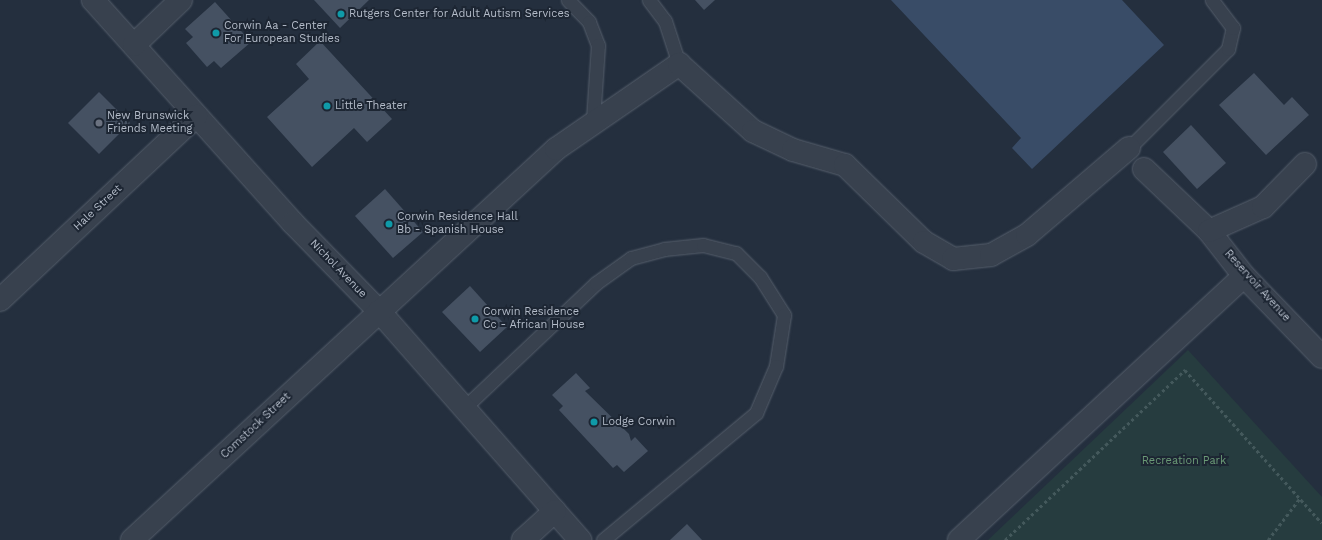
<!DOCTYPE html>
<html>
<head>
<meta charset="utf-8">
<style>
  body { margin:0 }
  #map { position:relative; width:1322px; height:540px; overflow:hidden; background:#242f3e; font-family:"Work Sans",sans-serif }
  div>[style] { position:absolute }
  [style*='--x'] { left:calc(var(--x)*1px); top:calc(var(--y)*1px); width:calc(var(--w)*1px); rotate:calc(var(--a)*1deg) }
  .green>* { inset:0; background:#263c3f }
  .water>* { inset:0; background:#394c67 }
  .building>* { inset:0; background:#455162 }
  .path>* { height:2.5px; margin-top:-1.25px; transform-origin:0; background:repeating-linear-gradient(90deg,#44595c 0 3px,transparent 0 6px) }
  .roads { filter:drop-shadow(0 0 1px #565f6c) drop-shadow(0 0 1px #565f6c) }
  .service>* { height:13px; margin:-6.5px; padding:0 6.5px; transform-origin:6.5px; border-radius:6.5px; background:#38414e }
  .minor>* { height:22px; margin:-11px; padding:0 11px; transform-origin:11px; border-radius:11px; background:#38414e }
  .dots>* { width:11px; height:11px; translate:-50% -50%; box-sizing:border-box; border:2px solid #1d2633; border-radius:50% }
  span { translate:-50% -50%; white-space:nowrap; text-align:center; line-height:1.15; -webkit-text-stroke:4px #1d2633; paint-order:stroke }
  .poi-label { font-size:11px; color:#b4bcc9 }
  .left { translate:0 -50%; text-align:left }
  .street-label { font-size:11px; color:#b4bcc9 }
  .park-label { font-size:11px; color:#6b9a76 }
</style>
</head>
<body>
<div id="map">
  <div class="green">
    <div style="clip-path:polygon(1188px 350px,1322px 497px,1322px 540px,988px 540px)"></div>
  </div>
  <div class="water">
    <div style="clip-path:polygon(891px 0,1122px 0,1164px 45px,1032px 169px,1012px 148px,1021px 138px)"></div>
  </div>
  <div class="building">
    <div style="clip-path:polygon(314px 0,369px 0,340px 28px)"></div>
    <div style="clip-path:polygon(695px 0,715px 0,704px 10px)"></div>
    <div style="clip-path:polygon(215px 2px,251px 42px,221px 68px,214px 61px,207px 67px,186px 43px,193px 37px,185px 29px)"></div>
    <div style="clip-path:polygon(320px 41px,392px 119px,367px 142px,354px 128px,312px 167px,267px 117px,309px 79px,296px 64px)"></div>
    <div style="clip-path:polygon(1254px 73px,1284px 105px,1292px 97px,1309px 115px,1266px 155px,1219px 105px)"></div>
    <div style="clip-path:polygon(99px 92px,130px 123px,99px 154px,68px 123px)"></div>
    <div style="clip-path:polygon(1191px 125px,1226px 163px,1197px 189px,1163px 152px)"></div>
    <div style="clip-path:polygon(385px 189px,423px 232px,393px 258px,355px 216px)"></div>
    <div style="clip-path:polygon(470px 286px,507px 327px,480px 352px,442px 312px)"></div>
    <div style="clip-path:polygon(576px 373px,590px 388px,585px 391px,629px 434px,631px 441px,635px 437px,648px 451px,624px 472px,617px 465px,613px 468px,559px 410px,563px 406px,552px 395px)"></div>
    <div style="clip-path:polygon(687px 524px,702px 540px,670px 540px)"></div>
  </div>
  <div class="path">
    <div style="--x:1005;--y:540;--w:248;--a:-43.4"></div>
    <div style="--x:1185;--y:370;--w:205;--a:48.2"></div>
    <div style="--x:1268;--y:540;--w:53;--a:-52.7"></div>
  </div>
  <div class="roads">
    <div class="service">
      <div style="--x:568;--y:0;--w:30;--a:46"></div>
      <div style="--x:589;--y:22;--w:25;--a:69"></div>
      <div style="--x:598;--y:45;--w:76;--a:93.8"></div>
      <div style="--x:649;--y:0;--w:26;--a:53"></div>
      <div style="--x:665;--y:21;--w:45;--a:72"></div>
      <div style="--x:1129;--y:148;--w:140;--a:-45"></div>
      <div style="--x:1228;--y:49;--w:22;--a:-77"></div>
      <div style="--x:1233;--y:28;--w:35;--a:-127"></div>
      <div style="--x:465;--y:407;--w:180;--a:-43.4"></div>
      <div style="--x:596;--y:283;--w:43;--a:-35.5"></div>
      <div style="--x:631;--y:258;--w:34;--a:-15"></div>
      <div style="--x:664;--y:249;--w:39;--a:-6"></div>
      <div style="--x:703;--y:245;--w:34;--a:14"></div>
      <div style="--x:736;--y:253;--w:34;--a:45"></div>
      <div style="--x:760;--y:277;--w:45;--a:57.7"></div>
      <div style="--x:784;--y:315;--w:52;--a:98.9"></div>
      <div style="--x:776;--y:366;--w:51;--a:113.1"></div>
      <div style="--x:756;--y:413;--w:199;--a:140.3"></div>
    </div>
    <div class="minor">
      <div style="--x:93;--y:0;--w:300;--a:48.1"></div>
      <div style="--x:293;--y:223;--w:123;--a:45.7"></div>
      <div style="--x:379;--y:311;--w:305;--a:48.7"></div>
      <div style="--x:134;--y:45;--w:65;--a:-43.8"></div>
      <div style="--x:1144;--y:169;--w:90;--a:43.6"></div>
      <div style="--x:1209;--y:231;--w:57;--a:52.1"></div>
      <div style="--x:1244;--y:276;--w:112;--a:46.1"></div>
      <div style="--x:1209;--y:231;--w:59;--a:-24"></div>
      <div style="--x:1263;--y:207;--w:60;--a:-45.7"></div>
      <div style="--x:0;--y:300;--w:269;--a:-43.2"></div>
      <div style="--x:132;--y:540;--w:577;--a:-42.68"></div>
      <div style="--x:556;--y:149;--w:150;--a:-34.6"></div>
      <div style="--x:679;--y:64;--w:100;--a:42.2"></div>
      <div style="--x:753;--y:131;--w:44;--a:25.4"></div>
      <div style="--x:793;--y:150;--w:54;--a:16.1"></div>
      <div style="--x:845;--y:165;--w:110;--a:44.3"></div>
      <div style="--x:924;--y:242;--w:34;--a:30"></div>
      <div style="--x:953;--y:259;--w:38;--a:-6"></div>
      <div style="--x:991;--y:255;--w:41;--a:-29.1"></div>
      <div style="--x:1027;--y:235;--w:134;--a:-40.5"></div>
      <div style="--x:523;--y:540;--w:43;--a:-42.2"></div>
      <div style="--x:959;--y:540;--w:388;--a:-42.8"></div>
    </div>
  </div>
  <div class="dots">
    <div style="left:341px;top:14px;background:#0f9aa8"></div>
    <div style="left:216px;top:33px;background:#0f9aa8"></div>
    <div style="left:327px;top:106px;background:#0f9aa8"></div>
    <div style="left:99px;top:123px;background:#6b7280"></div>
    <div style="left:389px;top:224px;background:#0f9aa8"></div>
    <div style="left:475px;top:319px;background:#0f9aa8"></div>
    <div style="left:594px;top:422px;background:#0f9aa8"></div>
  </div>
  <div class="poi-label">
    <span class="left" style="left:349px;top:14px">Rutgers Center for Adult Autism Services</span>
    <span class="left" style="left:224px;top:33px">Corwin Aa - Center<br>For European Studies</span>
    <span class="left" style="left:335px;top:106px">Little Theater</span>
    <span class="left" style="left:107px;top:123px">New Brunswick<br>Friends Meeting</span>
    <span class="left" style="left:397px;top:224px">Corwin Residence Hall<br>Bb - Spanish House</span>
    <span class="left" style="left:483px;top:319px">Corwin Residence<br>Cc - African House</span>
    <span class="left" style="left:602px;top:422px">Lodge Corwin</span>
  </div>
  <div class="street-label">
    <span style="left:98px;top:208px;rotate:-43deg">Hale Street</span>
    <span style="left:338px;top:269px;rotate:46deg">Nichol Avenue</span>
    <span style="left:1257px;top:286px;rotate:48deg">Reservoir Avenue</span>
    <span style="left:256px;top:426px;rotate:-43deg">Comstock Street</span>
  </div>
  <div class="park-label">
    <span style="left:1184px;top:461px">Recreation Park</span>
  </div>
</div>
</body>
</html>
